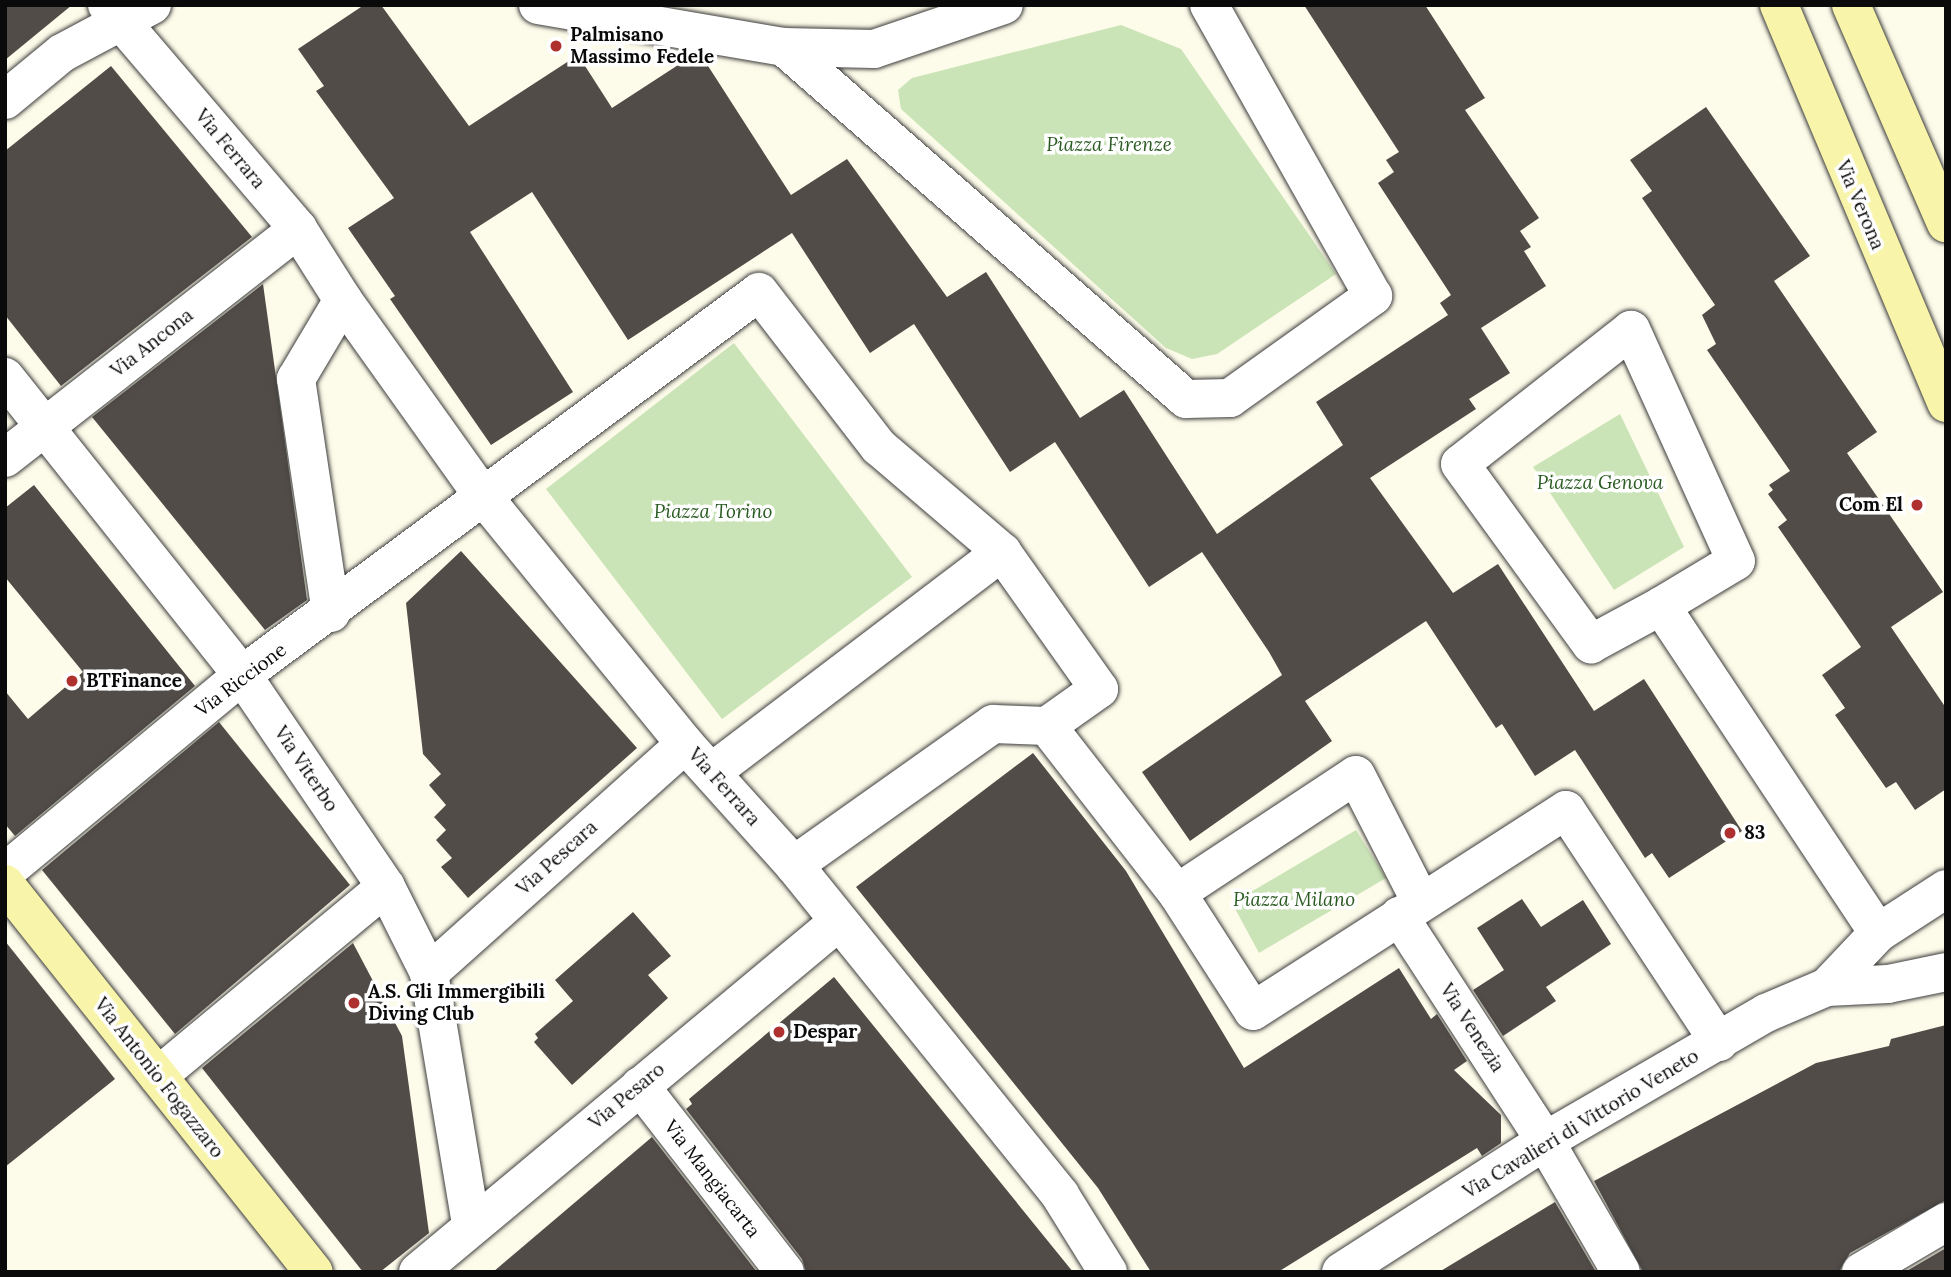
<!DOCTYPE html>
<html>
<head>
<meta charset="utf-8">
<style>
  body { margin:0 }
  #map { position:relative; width:1951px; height:1277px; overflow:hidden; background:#fdfbe9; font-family:Lora,serif }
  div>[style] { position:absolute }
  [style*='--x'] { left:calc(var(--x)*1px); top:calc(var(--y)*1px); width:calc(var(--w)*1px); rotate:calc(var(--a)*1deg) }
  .green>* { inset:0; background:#cbe4b7 }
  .building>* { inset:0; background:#524c48 }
  .roads { filter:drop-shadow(0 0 2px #3d3d3d) drop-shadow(0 0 2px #3d3d3d) }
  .street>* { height:38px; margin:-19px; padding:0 19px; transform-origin:19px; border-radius:19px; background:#fff }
  .secondary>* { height:38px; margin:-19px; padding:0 19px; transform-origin:19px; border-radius:19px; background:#f8f4a9 }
  .dots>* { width:19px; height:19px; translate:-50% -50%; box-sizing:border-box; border:4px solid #fff; border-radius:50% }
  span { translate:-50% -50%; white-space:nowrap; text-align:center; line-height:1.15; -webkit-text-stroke:7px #fff; paint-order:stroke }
  .poi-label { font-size:19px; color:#0a0a0a; font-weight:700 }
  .left { translate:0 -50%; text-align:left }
  .right { translate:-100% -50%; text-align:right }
  .park-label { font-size:19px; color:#2a5b21; font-style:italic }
  .street-label { font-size:19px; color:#0a0a0a }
  .frame { position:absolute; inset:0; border:7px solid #0a0a0a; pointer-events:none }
</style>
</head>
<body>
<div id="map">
  <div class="green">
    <div style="clip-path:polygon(1121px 25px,1181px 49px,1336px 274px,1217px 354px,1192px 359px,1166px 348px,901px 109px,898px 90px,912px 78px)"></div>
    <div style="clip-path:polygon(734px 343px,912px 577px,722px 719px,546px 489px)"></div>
    <div style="clip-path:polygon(1620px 414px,1684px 547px,1614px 590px,1533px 467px)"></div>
    <div style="clip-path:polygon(1356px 830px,1386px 878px,1259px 953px,1232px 903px)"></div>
  </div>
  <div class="building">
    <div style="clip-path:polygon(5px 5px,72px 5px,5px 60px)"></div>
    <div style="clip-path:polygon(364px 5px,381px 5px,469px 126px,578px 55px,612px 108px,695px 54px,701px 55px,791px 195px,847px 159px,947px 297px,986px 272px,1080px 418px,1124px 390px,1217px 534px,1343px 445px,1316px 402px,1448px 315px,1440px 303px,1451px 295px,1378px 183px,1394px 172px,1386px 160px,1399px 152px,1304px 5px,1425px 5px,1485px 98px,1465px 110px,1539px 218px,1520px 231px,1531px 247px,1524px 251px,1546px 286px,1481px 328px,1510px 373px,1469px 399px,1476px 409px,1370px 478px,1453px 593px,1498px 564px,1594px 711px,1644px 679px,1742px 831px,1669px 878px,1652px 853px,1645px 858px,1575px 750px,1535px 776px,1502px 724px,1496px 728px,1426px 621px,1305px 701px,1332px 741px,1190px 841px,1142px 772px,1282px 675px,1269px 652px,1202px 552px,1149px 587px,1055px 442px,1010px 472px,914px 324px,870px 353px,792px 233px,628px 340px,532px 192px,470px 232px,573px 392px,491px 445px,390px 299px,395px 296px,348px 228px,394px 198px,316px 91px,324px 86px,298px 49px)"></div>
    <div style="clip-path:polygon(111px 66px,252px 237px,61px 386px,5px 315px,5px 151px)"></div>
    <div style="clip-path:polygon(1706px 107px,1810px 256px,1774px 281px,1877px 432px,1847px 453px,1943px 592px,1891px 627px,1946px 708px,1946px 789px,1915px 810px,1896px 782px,1886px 788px,1835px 715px,1845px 708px,1822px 675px,1861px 647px,1778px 527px,1787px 520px,1768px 494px,1773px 490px,1769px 485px,1790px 471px,1707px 350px,1716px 344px,1702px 315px,1715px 305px,1642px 198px,1652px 191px,1630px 160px)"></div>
    <div style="clip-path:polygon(263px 284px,307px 600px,265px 630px,92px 417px)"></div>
    <div style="clip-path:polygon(34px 485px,195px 686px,15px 836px,5px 824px,5px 691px,28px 719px,83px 672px,5px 577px,5px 508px)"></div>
    <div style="clip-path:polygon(461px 551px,637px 748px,468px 898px,441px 867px,452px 858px,436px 840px,446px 830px,434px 817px,446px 805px,429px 785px,441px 774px,423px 754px,406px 603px)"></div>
    <div style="clip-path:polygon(219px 722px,350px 885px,175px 1034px,42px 870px)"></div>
    <div style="clip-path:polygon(1033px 753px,1126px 871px,1244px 1068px,1399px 968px,1431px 1019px,1437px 1014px,1467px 1061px,1454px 1070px,1501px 1115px,1501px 1143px,1482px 1156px,1477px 1148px,1278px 1272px,1151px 1272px,1098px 1188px,856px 887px)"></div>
    <div style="clip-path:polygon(1522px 899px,1541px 927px,1583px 900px,1611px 944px,1546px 987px,1556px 1001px,1503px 1036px,1473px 990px,1504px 970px,1477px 928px)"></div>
    <div style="clip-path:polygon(633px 912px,671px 956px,648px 975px,668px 998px,572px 1085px,534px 1042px,538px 1038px,535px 1034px,573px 1001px,555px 980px)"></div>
    <div style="clip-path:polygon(5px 941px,115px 1079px,5px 1167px)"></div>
    <div style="clip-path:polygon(353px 943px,402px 1036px,429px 1233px,380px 1272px,363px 1272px,202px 1068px)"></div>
    <div style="clip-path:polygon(834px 977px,1073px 1272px,806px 1272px,802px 1259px,686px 1109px,692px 1104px,689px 1099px)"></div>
    <div style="clip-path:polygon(1946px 1025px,1946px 1200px,1850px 1253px,1839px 1272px,1643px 1272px,1594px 1181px,1816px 1063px,1889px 1046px,1891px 1039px)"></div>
    <div style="clip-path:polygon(652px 1137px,757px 1272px,493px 1272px)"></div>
    <div style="clip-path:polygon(1555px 1202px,1596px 1272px,1439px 1272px)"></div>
    <div style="clip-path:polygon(1946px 1248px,1946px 1272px,1905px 1272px)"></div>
  </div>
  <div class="roads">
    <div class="street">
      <div style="--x:107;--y:5;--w:294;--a:49.5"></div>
      <div style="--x:298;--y:229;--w:84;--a:57.6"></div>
      <div style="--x:343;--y:300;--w:239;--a:54.5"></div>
      <div style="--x:482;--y:495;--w:321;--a:50.8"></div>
      <div style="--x:685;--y:744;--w:163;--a:48"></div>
      <div style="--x:794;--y:865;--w:424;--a:51.1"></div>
      <div style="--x:1060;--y:1195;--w:91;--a:58.1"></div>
      <div style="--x:538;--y:5;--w:250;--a:9.7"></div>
      <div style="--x:784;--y:47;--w:90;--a:1.3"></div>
      <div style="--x:874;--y:49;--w:137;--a:-18.7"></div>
      <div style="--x:784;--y:47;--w:534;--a:41.21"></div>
      <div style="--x:1186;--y:399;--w:44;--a:-1.3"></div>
      <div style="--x:1230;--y:398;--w:176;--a:-35.5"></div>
      <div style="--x:1373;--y:296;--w:334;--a:-119.4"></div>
      <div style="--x:5;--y:100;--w:74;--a:-39.5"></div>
      <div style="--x:62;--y:53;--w:102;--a:-28.1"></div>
      <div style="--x:5;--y:377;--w:381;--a:51.5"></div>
      <div style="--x:242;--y:675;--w:256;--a:55.8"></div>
      <div style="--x:386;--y:887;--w:96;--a:63.4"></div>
      <div style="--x:429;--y:973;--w:255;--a:80.5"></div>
      <div style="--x:5;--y:458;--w:372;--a:-38"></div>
      <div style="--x:1661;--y:606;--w:87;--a:-31"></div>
      <div style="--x:1736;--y:561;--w:254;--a:-114.4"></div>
      <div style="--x:1631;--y:330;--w:217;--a:141.9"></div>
      <div style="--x:1460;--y:464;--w:223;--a:54"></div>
      <div style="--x:1591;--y:644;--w:80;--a:-28.5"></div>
      <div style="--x:1661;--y:606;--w:392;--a:56.4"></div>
      <div style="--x:331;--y:613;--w:237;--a:-98.5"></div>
      <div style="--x:296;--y:379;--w:92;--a:-59.3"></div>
      <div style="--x:1047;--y:726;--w:212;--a:52.1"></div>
      <div style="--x:1177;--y:893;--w:140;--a:57.2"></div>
      <div style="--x:1253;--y:1011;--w:372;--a:-32.7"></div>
      <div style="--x:1566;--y:810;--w:278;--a:56.6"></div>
      <div style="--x:712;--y:772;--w:364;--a:-37.2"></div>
      <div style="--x:5;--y:872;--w:308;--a:-39.7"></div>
      <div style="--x:242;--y:675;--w:643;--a:-36.53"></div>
      <div style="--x:759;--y:292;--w:196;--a:52.3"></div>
      <div style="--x:879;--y:447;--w:162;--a:40.5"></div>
      <div style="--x:1002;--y:552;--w:168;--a:54.7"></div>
      <div style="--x:1099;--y:689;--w:64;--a:144.6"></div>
      <div style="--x:1047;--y:726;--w:54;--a:-177.9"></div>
      <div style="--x:993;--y:724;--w:244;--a:144.7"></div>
      <div style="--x:1177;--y:893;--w:214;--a:-33.4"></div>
      <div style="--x:1356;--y:775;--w:143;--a:62.9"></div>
      <div style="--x:1399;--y:916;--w:268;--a:57"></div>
      <div style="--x:1545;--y:1141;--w:151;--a:59.9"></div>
      <div style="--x:429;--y:973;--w:343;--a:-41.8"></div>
      <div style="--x:1827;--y:987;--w:74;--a:-46.6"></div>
      <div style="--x:1878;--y:933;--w:81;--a:-32.9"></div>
      <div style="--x:158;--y:1076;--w:296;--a:-39.7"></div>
      <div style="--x:640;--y:1086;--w:236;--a:52.1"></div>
      <div style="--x:418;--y:1272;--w:547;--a:-39.81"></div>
      <div style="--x:1341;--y:1272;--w:242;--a:-32.7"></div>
      <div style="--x:1545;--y:1141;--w:255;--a:-30.1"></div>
      <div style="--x:1766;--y:1013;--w:66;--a:-23.1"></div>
      <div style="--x:1827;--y:987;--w:61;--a:-2.8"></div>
      <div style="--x:1888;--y:984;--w:59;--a:-11.7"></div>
      <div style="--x:1861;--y:1272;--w:99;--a:-30.5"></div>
    </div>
    <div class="secondary">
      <div style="--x:1779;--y:5;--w:432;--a:67.2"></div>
      <div style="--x:1851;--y:5;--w:238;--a:66.5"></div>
      <div style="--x:5;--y:884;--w:496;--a:51.5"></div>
    </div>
  </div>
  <div class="dots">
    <div style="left:556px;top:46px;background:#ae302f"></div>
    <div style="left:1917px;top:505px;background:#ae302f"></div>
    <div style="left:72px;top:681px;background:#ae302f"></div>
    <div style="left:1730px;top:833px;background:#ae302f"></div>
    <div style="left:354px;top:1003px;background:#ae302f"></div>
    <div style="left:779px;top:1032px;background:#ae302f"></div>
  </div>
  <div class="poi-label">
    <span class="left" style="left:570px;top:46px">Palmisano<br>Massimo Fedele</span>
    <span class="right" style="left:1903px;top:505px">Com El</span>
    <span class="left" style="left:86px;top:681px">BTFinance</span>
    <span class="left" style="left:1744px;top:833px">83</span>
    <span class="left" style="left:368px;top:1003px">A.S. Gli Immergibili<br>Diving Club</span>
    <span class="left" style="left:793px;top:1032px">Despar</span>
  </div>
  <div class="park-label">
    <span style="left:1109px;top:145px">Piazza Firenze</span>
    <span style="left:1600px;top:483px">Piazza Genova</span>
    <span style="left:713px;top:512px">Piazza Torino</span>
    <span style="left:1294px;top:900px">Piazza Milano</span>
  </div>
  <div class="street-label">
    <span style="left:230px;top:149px;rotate:50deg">Via Ferrara</span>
    <span style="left:1860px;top:205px;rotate:67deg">Via Verona</span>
    <span style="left:152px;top:343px;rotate:-38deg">Via Ancona</span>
    <span style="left:241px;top:680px;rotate:-37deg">Via Riccione</span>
    <span style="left:306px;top:769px;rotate:56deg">Via Viterbo</span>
    <span style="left:724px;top:787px;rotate:48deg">Via Ferrara</span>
    <span style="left:557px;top:858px;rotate:-42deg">Via Pescara</span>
    <span style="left:1472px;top:1028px;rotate:57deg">Via Venezia</span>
    <span style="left:159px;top:1078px;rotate:52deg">Via Antonio Fogazzaro</span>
    <span style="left:627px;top:1096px;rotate:-40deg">Via Pesaro</span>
    <span style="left:1581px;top:1124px;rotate:-31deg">Via Cavalieri di Vittorio Veneto</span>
    <span style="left:712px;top:1179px;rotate:52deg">Via Mangiacarta</span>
  </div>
  <div class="frame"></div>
</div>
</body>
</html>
